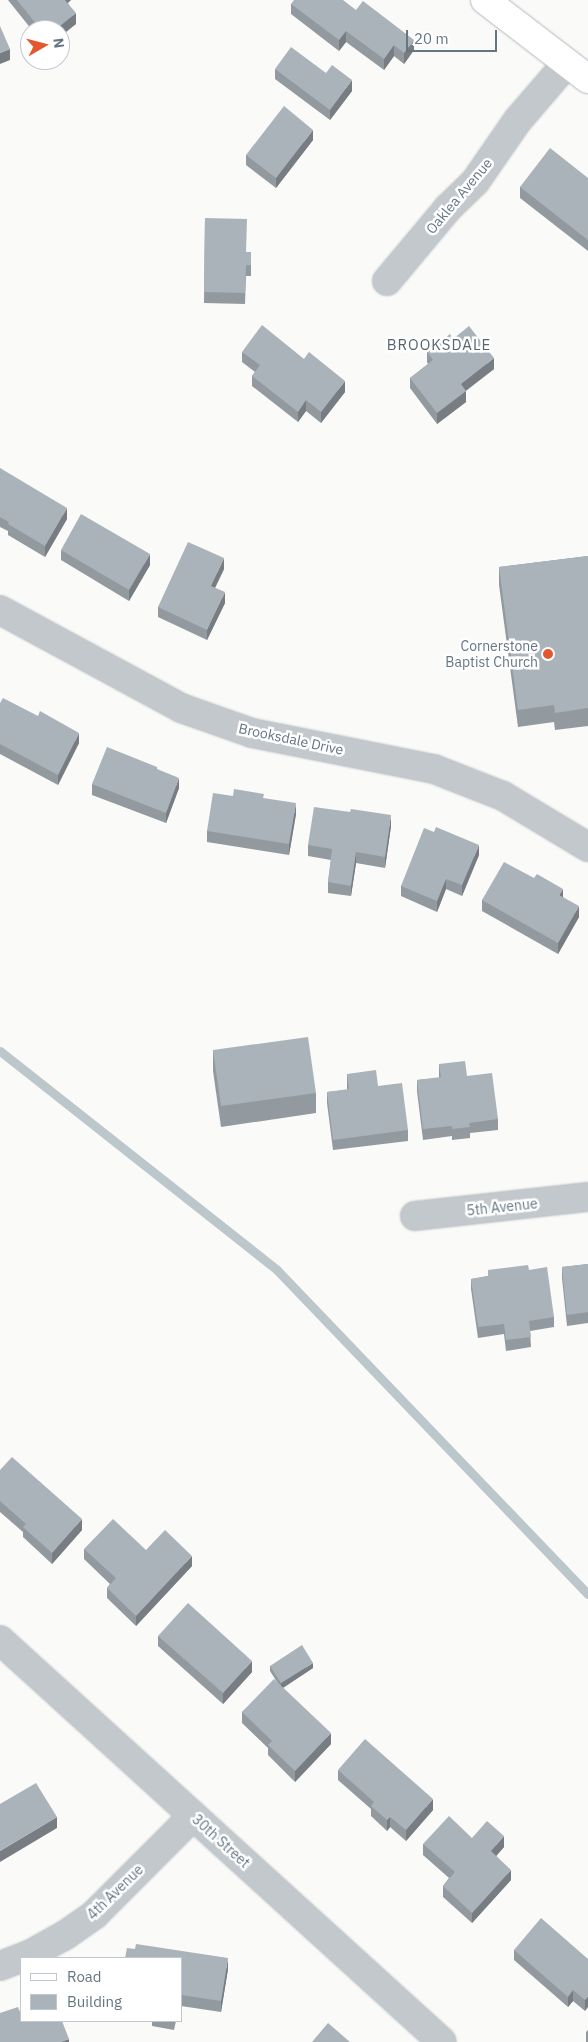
<!DOCTYPE html>
<html>
<head>
<meta charset="utf-8">
<style>
  body { margin:0 }
  #map { position:relative; width:588px; height:2042px; overflow:hidden; background:#fafaf8; font-family:"IBM Plex Sans",sans-serif }
  div>[style] { position:absolute }
  [style*='--x'] { left:calc(var(--x)*1px); top:calc(var(--y)*1px); width:calc(var(--w)*1px); rotate:calc(var(--a)*1deg) }
  .stream>* { height:9px; margin:-4.5px; padding:0 4.5px; transform-origin:4.5px; border-radius:4.5px; background:#bbc7cb }
  .roads { filter:drop-shadow(0 0 1px #b3babf) drop-shadow(0 0 1px #b3babf) }
  .street>* { height:28px; margin:-14px; padding:0 14px; transform-origin:14px; border-radius:14px; background:#c3c8cc }
  .secondary>* { height:28px; margin:-14px; padding:0 14px; transform-origin:14px; border-radius:14px; background:#fff }
  .wall>* { inset:0; background:#929a9f }
  .shaded-wall>* { inset:0; background:#777d82 }
  .building>* { inset:0; background:#aab3b9 }
  .dots>* { width:14px; height:14px; translate:-50% -50%; box-sizing:border-box; border:2px solid #fff; border-radius:50% }
  span { translate:-50% -50%; white-space:nowrap; text-align:center; line-height:1.15; -webkit-text-stroke:5px #fff; paint-order:stroke }
  .street-label { font-size:14px; color:#657683 }
  .poi-label { font-size:14px; color:#657683 }
  .right { translate:-100% -50%; text-align:right }
  .neighbourhood-label { font-size:15px; color:#57646e; letter-spacing:1px }
  .legend { position:absolute; left:20px; top:1957px; width:162px; height:65px; box-sizing:border-box; background:#fff; border:1px solid #c1c8cd; margin:0; padding:6px 9px; list-style:none; font-size:15px; color:#657683 }
  .legend li { display:flex; align-items:center; gap:10px; height:25px }
  .legend b { width:25px; border:1px solid #c1c8cd }
  .north { position:absolute; left:20px; top:20px; width:50px; height:50px; box-sizing:border-box; background:#fff; border:1px solid #c1c8cd; border-radius:50%; rotate:82deg; font-size:14px; font-weight:700; line-height:20px; text-align:center; color:#657683 }
  .north::after { content:''; display:block; margin:auto; width:18px; height:22px; background:#e4572e; clip-path:polygon(50% 0,100% 100%,50% 72%,0 100%) }
  .scale { position:absolute; left:406px; top:30px; width:91px; height:22px; box-sizing:border-box; border:2px solid #657683; border-top:0; padding-left:6px; font-size:15px; line-height:18px; white-space:nowrap; color:#657683; -webkit-text-stroke:4px #fff; paint-order:stroke }
</style>
</head>
<body>
<div id="map">
  <div class="stream">
    <div style="--x:0;--y:1051;--w:353;--a:38.3"></div>
    <div style="--x:277;--y:1270;--w:449;--a:46.2"></div>
  </div>
  <div class="roads">
    <div class="street">
      <div style="--x:387;--y:281;--w:95;--a:-50.1"></div>
      <div style="--x:448;--y:208;--w:37;--a:-44"></div>
      <div style="--x:475;--y:182;--w:75;--a:-55.3"></div>
      <div style="--x:518;--y:120;--w:75;--a:-49.3"></div>
      <div style="--x:0;--y:610;--w:206;--a:28.4"></div>
      <div style="--x:181;--y:708;--w:75;--a:19.4"></div>
      <div style="--x:252;--y:733;--w:186;--a:11.2"></div>
      <div style="--x:434;--y:769;--w:74;--a:21.4"></div>
      <div style="--x:503;--y:796;--w:99;--a:31"></div>
      <div style="--x:415;--y:1216;--w:174;--a:-6.3"></div>
      <div style="--x:0;--y:1640;--w:597;--a:42.29"></div>
      <div style="--x:0;--y:1966;--w:33;--a:-21"></div>
      <div style="--x:31;--y:1954;--w:38;--a:-29"></div>
      <div style="--x:64;--y:1936;--w:38;--a:-35"></div>
      <div style="--x:95;--y:1914;--w:139;--a:-45"></div>
    </div>
    <div class="secondary">
      <div style="--x:485;--y:0;--w:130;--a:37.5"></div>
    </div>
  </div>
  <div class="wall">
    <div style="clip-path:polygon(8px 0,71px 0,68px 3px,76px 24px,60px 30px,32px 30px)"></div>
    <div style="clip-path:polygon(291px 4px,356px 10px,414px 50px,404px 64px,394px 56px,384px 70px,346px 42px,339px 51px,291px 14px)"></div>
    <div style="clip-path:polygon(275px 69px,352px 91px,330px 120px,275px 79px)"></div>
    <div style="clip-path:polygon(313px 140px,276px 188px,246px 165px,246px 155px)"></div>
    <div style="clip-path:polygon(588px 178px,588px 251px,520px 198px,520px 187px)"></div>
    <div style="clip-path:polygon(205px 218px,246px 252px,251px 252px,251px 276px,246px 276px,245px 304px,204px 303px)"></div>
    <div style="clip-path:polygon(453px 339px,494px 369px,466px 391px,466px 402px,437px 424px,410px 388px,410px 378px,428px 364px,427px 362px,427px 352px)"></div>
    <div style="clip-path:polygon(242px 352px,345px 392px,321px 423px,306px 411px,298px 422px,252px 386px,252px 376px,255px 372px,242px 362px)"></div>
    <div style="clip-path:polygon(0 468px,67px 519px,45px 557px,8px 535px,8px 531px,0 527px)"></div>
    <div style="clip-path:polygon(61px 550px,150px 565px,129px 601px,61px 560px)"></div>
    <div style="clip-path:polygon(588px 556px,588px 726px,555px 730px,554px 722px,518px 727px,499px 585px,499px 567px)"></div>
    <div style="clip-path:polygon(224px 569px,215px 588px,225px 603px,207px 640px,158px 617px,158px 607px)"></div>
    <div style="clip-path:polygon(0 703px,79px 743px,58px 785px,0 754px)"></div>
    <div style="clip-path:polygon(157px 770px,179px 788px,166px 823px,92px 795px,92px 784px)"></div>
    <div style="clip-path:polygon(233px 796px,264px 799px,296px 814px,289px 855px,207px 842px,207px 831px)"></div>
    <div style="clip-path:polygon(391px 826px,385px 868px,356px 863px,351px 896px,328px 893px,328px 882px,331px 860px,308px 856px,308px 845px)"></div>
    <div style="clip-path:polygon(479px 855px,462px 896px,446px 889px,437px 912px,401px 896px,401px 886px)"></div>
    <div style="clip-path:polygon(563px 897px,579px 917px,558px 954px,482px 911px,482px 900px)"></div>
    <div style="clip-path:polygon(213px 1050px,316px 1093px,316px 1113px,221px 1127px,213px 1071px)"></div>
    <div style="clip-path:polygon(439px 1064px,467px 1076px,498px 1119px,498px 1130px,470px 1133px,470px 1138px,452px 1140px,452px 1136px,423px 1140px,417px 1091px,417px 1080px,439px 1078px)"></div>
    <div style="clip-path:polygon(347px 1074px,378px 1086px,408px 1130px,408px 1141px,333px 1150px,327px 1103px,327px 1092px,347px 1090px)"></div>
    <div style="clip-path:polygon(588px 1264px,588px 1323px,567px 1326px,562px 1278px,562px 1267px)"></div>
    <div style="clip-path:polygon(488px 1270px,529px 1270px,554px 1317px,554px 1327px,530px 1331px,531px 1347px,506px 1351px,504px 1334px,478px 1338px,471px 1289px,471px 1279px,488px 1276px)"></div>
    <div style="clip-path:polygon(0 1470px,82px 1530px,52px 1564px,23px 1537px,23px 1532px,0 1512px)"></div>
    <div style="clip-path:polygon(84px 1549px,146px 1550px,192px 1566px,136px 1626px,107px 1598px,107px 1588px,110px 1584px,84px 1559px)"></div>
    <div style="clip-path:polygon(158px 1636px,252px 1672px,223px 1704px,158px 1646px)"></div>
    <div style="clip-path:polygon(270px 1666px,313px 1668px,283px 1688px,331px 1744px,295px 1782px,268px 1755px,268px 1748px,242px 1723px,242px 1712px,277px 1682px,270px 1671px)"></div>
    <div style="clip-path:polygon(338px 1770px,433px 1810px,406px 1841px,390px 1827px,387px 1831px,371px 1816px,371px 1809px,338px 1780px)"></div>
    <div style="clip-path:polygon(472px 1838px,504px 1847px,496px 1856px,511px 1880px,472px 1923px,443px 1897px,443px 1886px,449px 1878px,423px 1855px,423px 1844px)"></div>
    <div style="clip-path:polygon(514px 1950px,588px 1959px,585px 2011px,573px 2001px,568px 2007px,514px 1960px)"></div>
    <div style="clip-path:polygon(181px 1958px,228px 1969px,221px 2012px,181px 2006px)"></div>
    <div style="clip-path:polygon(152px 2021px,176px 2021px,174px 2030px,152px 2026px)"></div>
    <div style="clip-path:polygon(588px 2030px,588px 2042px,586px 2042px,586px 2032px)"></div>
  </div>
  <div class="shaded-wall">
    <div style="clip-path:polygon(62px 0,71px 0,62px 7px)"></div>
    <div style="clip-path:polygon(76px 13px,76px 24px,60px 37px,60px 30px,55px 30px)"></div>
    <div style="clip-path:polygon(346px 31px,346px 42px,339px 51px,339px 40px)"></div>
    <div style="clip-path:polygon(414px 40px,414px 50px,404px 64px,404px 53px)"></div>
    <div style="clip-path:polygon(394px 45px,394px 56px,384px 70px,384px 59px)"></div>
    <div style="clip-path:polygon(10px 49px,10px 60px,0 64px,0 53px)"></div>
    <div style="clip-path:polygon(352px 80px,352px 91px,330px 120px,330px 110px)"></div>
    <div style="clip-path:polygon(313px 130px,313px 140px,276px 188px,276px 178px)"></div>
    <div style="clip-path:polygon(494px 358px,494px 369px,461px 394px,461px 384px)"></div>
    <div style="clip-path:polygon(345px 381px,345px 392px,321px 423px,321px 412px)"></div>
    <div style="clip-path:polygon(466px 391px,466px 402px,437px 424px,437px 413px)"></div>
    <div style="clip-path:polygon(306px 400px,306px 411px,298px 422px,298px 412px)"></div>
    <div style="clip-path:polygon(67px 508px,67px 519px,45px 557px,45px 546px)"></div>
    <div style="clip-path:polygon(150px 554px,150px 565px,129px 601px,129px 590px)"></div>
    <div style="clip-path:polygon(224px 558px,224px 569px,211px 596px,211px 586px)"></div>
    <div style="clip-path:polygon(225px 592px,225px 603px,207px 640px,207px 630px)"></div>
    <div style="clip-path:polygon(79px 733px,79px 743px,58px 785px,58px 775px)"></div>
    <div style="clip-path:polygon(179px 778px,179px 788px,166px 823px,166px 813px)"></div>
    <div style="clip-path:polygon(296px 803px,296px 814px,289px 855px,289px 844px)"></div>
    <div style="clip-path:polygon(391px 815px,391px 826px,385px 868px,385px 857px)"></div>
    <div style="clip-path:polygon(479px 845px,479px 855px,462px 896px,462px 885px)"></div>
    <div style="clip-path:polygon(356px 852px,356px 863px,351px 896px,351px 886px)"></div>
    <div style="clip-path:polygon(446px 879px,446px 889px,437px 912px,437px 901px)"></div>
    <div style="clip-path:polygon(563px 889px,563px 900px,559px 895px)"></div>
    <div style="clip-path:polygon(579px 906px,579px 917px,558px 954px,558px 943px)"></div>
    <div style="clip-path:polygon(82px 1519px,82px 1530px,52px 1564px,52px 1553px)"></div>
    <div style="clip-path:polygon(192px 1556px,192px 1566px,136px 1626px,136px 1616px)"></div>
    <div style="clip-path:polygon(252px 1661px,252px 1672px,223px 1704px,223px 1693px)"></div>
    <div style="clip-path:polygon(313px 1663px,313px 1668px,281px 1689px,281px 1683px)"></div>
    <div style="clip-path:polygon(331px 1733px,331px 1744px,295px 1782px,295px 1771px)"></div>
    <div style="clip-path:polygon(433px 1799px,433px 1810px,406px 1841px,406px 1830px)"></div>
    <div style="clip-path:polygon(57px 1817px,57px 1828px,0 1862px,0 1851px)"></div>
    <div style="clip-path:polygon(390px 1817px,390px 1827px,387px 1831px,387px 1820px)"></div>
    <div style="clip-path:polygon(504px 1836px,504px 1847px,491px 1862px,491px 1851px)"></div>
    <div style="clip-path:polygon(511px 1870px,511px 1880px,472px 1923px,472px 1913px)"></div>
    <div style="clip-path:polygon(228px 1958px,228px 1969px,221px 2012px,221px 2001px)"></div>
    <div style="clip-path:polygon(573px 1990px,573px 2001px,568px 2007px,568px 1997px)"></div>
    <div style="clip-path:polygon(588px 1996px,588px 2007px,585px 2011px,585px 2000px)"></div>
    <div style="clip-path:polygon(69px 2039px,69px 2042px,60px 2042px)"></div>
  </div>
  <div class="building">
    <div style="clip-path:polygon(17px 0,65px 0,76px 13px,55px 30px,41px 30px)"></div>
    <div style="clip-path:polygon(294px 0,343px 0,356px 10px,363px 1px,414px 40px,404px 53px,394px 45px,384px 59px,346px 31px,339px 40px,291px 4px)"></div>
    <div style="clip-path:polygon(0 26px,10px 49px,0 53px)"></div>
    <div style="clip-path:polygon(291px 47px,326px 73px,332px 65px,352px 80px,330px 110px,275px 69px)"></div>
    <div style="clip-path:polygon(284px 106px,313px 130px,276px 178px,246px 155px)"></div>
    <div style="clip-path:polygon(550px 148px,588px 178px,588px 240px,520px 187px)"></div>
    <div style="clip-path:polygon(205px 218px,247px 219px,246px 252px,251px 252px,251px 265px,246px 265px,245px 293px,204px 292px)"></div>
    <div style="clip-path:polygon(262px 325px,304px 359px,309px 352px,345px 381px,321px 412px,306px 400px,298px 412px,252px 376px,260px 365px,242px 352px)"></div>
    <div style="clip-path:polygon(469px 326px,494px 358px,461px 384px,466px 391px,437px 413px,410px 378px,433px 360px,427px 352px,450px 334px,453px 339px)"></div>
    <div style="clip-path:polygon(0 468px,67px 508px,45px 546px,8px 524px,9px 522px,0 517px)"></div>
    <div style="clip-path:polygon(81px 514px,150px 554px,129px 590px,61px 550px)"></div>
    <div style="clip-path:polygon(188px 542px,224px 558px,211px 586px,225px 592px,207px 630px,158px 607px)"></div>
    <div style="clip-path:polygon(588px 556px,588px 708px,555px 713px,554px 705px,518px 710px,499px 567px)"></div>
    <div style="clip-path:polygon(3px 698px,38px 716px,40px 711px,79px 733px,58px 775px,0 744px,0 703px)"></div>
    <div style="clip-path:polygon(107px 747px,157px 767px,157px 769px,179px 778px,166px 813px,92px 784px)"></div>
    <div style="clip-path:polygon(234px 789px,264px 794px,263px 798px,296px 803px,289px 844px,207px 831px,213px 793px,233px 796px)"></div>
    <div style="clip-path:polygon(314px 807px,350px 812px,351px 809px,391px 815px,385px 857px,356px 852px,351px 886px,328px 882px,332px 849px,308px 845px)"></div>
    <div style="clip-path:polygon(436px 827px,479px 845px,462px 885px,446px 879px,437px 901px,401px 886px,424px 828px,434px 832px)"></div>
    <div style="clip-path:polygon(504px 862px,534px 878px,537px 874px,563px 889px,559px 895px,579px 906px,558px 943px,482px 900px)"></div>
    <div style="clip-path:polygon(308px 1037px,316px 1093px,221px 1106px,213px 1050px)"></div>
    <div style="clip-path:polygon(465px 1061px,467px 1076px,492px 1073px,498px 1119px,469px 1123px,470px 1127px,452px 1129px,452px 1126px,423px 1129px,417px 1080px,441px 1077px,439px 1064px)"></div>
    <div style="clip-path:polygon(376px 1070px,378px 1086px,402px 1083px,408px 1130px,333px 1140px,327px 1092px,349px 1089px,347px 1074px)"></div>
    <div style="clip-path:polygon(588px 1264px,588px 1312px,567px 1315px,562px 1267px)"></div>
    <div style="clip-path:polygon(528px 1265px,529px 1270px,547px 1267px,554px 1317px,529px 1321px,531px 1337px,506px 1340px,504px 1324px,478px 1327px,471px 1279px,488px 1276px,488px 1270px)"></div>
    <div style="clip-path:polygon(12px 1457px,82px 1519px,52px 1553px,23px 1527px,26px 1524px,0 1501px,0 1470px)"></div>
    <div style="clip-path:polygon(113px 1519px,146px 1550px,165px 1530px,192px 1556px,136px 1616px,107px 1588px,116px 1578px,84px 1549px)"></div>
    <div style="clip-path:polygon(188px 1603px,252px 1661px,223px 1693px,158px 1636px)"></div>
    <div style="clip-path:polygon(302px 1645px,313px 1663px,281px 1683px,270px 1666px)"></div>
    <div style="clip-path:polygon(274px 1679px,331px 1733px,295px 1771px,268px 1745px,272px 1741px,242px 1712px)"></div>
    <div style="clip-path:polygon(365px 1739px,433px 1799px,406px 1830px,390px 1817px,387px 1820px,371px 1806px,374px 1802px,338px 1770px)"></div>
    <div style="clip-path:polygon(36px 1783px,57px 1817px,0 1851px,0 1804px)"></div>
    <div style="clip-path:polygon(449px 1816px,472px 1838px,487px 1821px,504px 1836px,491px 1851px,511px 1870px,472px 1913px,443px 1886px,455px 1872px,423px 1844px)"></div>
    <div style="clip-path:polygon(541px 1918px,588px 1959px,588px 1996px,585px 2000px,573px 1990px,568px 1997px,514px 1950px)"></div>
    <div style="clip-path:polygon(136px 1944px,228px 1958px,221px 2001px,181px 1995px,181px 1958px,125px 1958px,127px 1948px,135px 1949px)"></div>
    <div style="clip-path:polygon(18px 2007px,20px 2012px,21px 2011px,21px 2021px,62px 2021px,69px 2039px,60px 2042px,0 2042px,0 2013px)"></div>
    <div style="clip-path:polygon(328px 2023px,350px 2042px,312px 2042px)"></div>
  </div>
  <div class="dots">
    <div style="left:548px;top:654px;background:#e4572e"></div>
  </div>
  <div class="street-label">
    <span style="left:459px;top:196px;rotate:-50deg">Oaklea Avenue</span>
    <span style="left:291px;top:739px;rotate:12deg">Brooksdale Drive</span>
    <span style="left:502px;top:1207px;rotate:-6deg">5th Avenue</span>
    <span style="left:221px;top:1841px;rotate:42deg">30th Street</span>
    <span style="left:115px;top:1892px;rotate:-44deg">4th Avenue</span>
  </div>
  <div class="poi-label">
    <span class="right" style="left:538px;top:654px">Cornerstone<br>Baptist Church</span>
  </div>
  <div class="neighbourhood-label">
    <span style="left:439px;top:345px">BROOKSDALE</span>
  </div>
  <ul class="legend">
  <li><b style="height:6px;background:#fff"></b>Road</li>
  <li><b style="height:14px;background:#aab3b9"></b>Building</li>
  </ul>
  <div class="north">N</div>
  <div class="scale">20 m</div>
</div>
</body>
</html>
